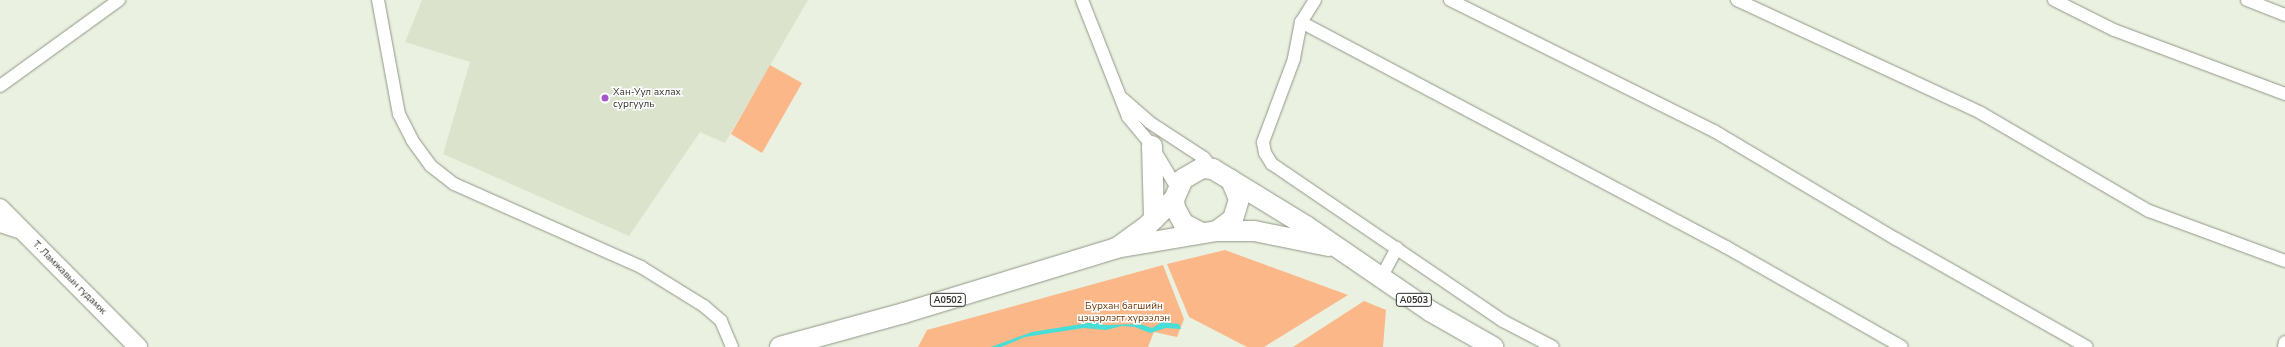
<!DOCTYPE html>
<html>
<head>
<meta charset="utf-8">
<style>
  body { margin:0 }
  #map { position:relative; width:2285px; height:347px; overflow:hidden; background:#eaf1e0; font-family:"Nunito Sans",sans-serif }
  div>[style] { position:absolute }
  [style*='--x'] { left:calc(var(--x)*1px); top:calc(var(--y)*1px); width:calc(var(--w)*1px); rotate:calc(var(--a)*1deg) }
  .built>* { inset:0; background:#dce3cd }
  .green>* { inset:0; background:#fbb787 }
  .water>* { inset:0; background:#47ded8 }
  .roads { filter:drop-shadow(0 0 1px #909686) drop-shadow(0 0 1px #909686) }
  .street>* { height:12px; margin:-6px; padding:0 6px; transform-origin:6px; border-radius:6px; background:#fff }
  .secondary>* { height:18px; margin:-9px; padding:0 9px; transform-origin:9px; border-radius:9px; background:#fff }
  .primary>* { height:20px; margin:-10px; padding:0 10px; transform-origin:10px; border-radius:10px; background:#fff }
  .dots>* { width:11px; height:11px; translate:-50% -50%; box-sizing:border-box; border:2px solid #fff; border-radius:50% }
  span { translate:-50% -50%; white-space:nowrap; text-align:center; line-height:1.15; -webkit-text-stroke:3px #fff; paint-order:stroke }
  .shield-label span { padding:1px 3px; background:#fff; border:1px solid; border-radius:3px; -webkit-text-stroke-width:0 }
  .shield-label { font-size:9px; color:#31332d; font-weight:700 }
  .poi-label { font-size:10px; color:#31332d }
  .left { translate:0 -50%; text-align:left }
  .street-label { font-size:10px; color:#31332d }
  .park-label { font-size:10px; color:#6d390a }
</style>
</head>
<body>
<div id="map">
  <div class="built">
    <div style="clip-path:polygon(422px 0,808px 0,725px 143px,700px 132px,629px 236px,443px 154px,470px 62px,405px 42px)"></div>
  </div>
  <div class="green">
    <div style="clip-path:polygon(770px 65px,802px 83px,762px 153px,731px 134px)"></div>
    <div style="clip-path:polygon(1225px 250px,1348px 295px,1264px 347px,1247px 347px,1189px 317px,1167px 264px)"></div>
    <div style="clip-path:polygon(1163px 265px,1184px 319px,1177px 337px,1154px 332px,1148px 347px,918px 347px,927px 330px)"></div>
    <div style="clip-path:polygon(1364px 301px,1386px 310px,1383px 347px,1293px 347px)"></div>
  </div>
  <div class="water">
    <div style="clip-path:polygon(1094px 322px,1104px 325px,1140px 324px,1152px 328px,1162px 322px,1179px 324px,1181px 329px,1166px 328px,1150px 333px,1135px 327px,1122px 326px,1106px 330px,1084px 328px,1025px 337px,1001px 347px,991px 347px,1032px 332px)"></div>
  </div>
  <div class="roads">
    <div class="street">
      <div style="--x:378;--y:0;--w:116;--a:79.6"></div>
      <div style="--x:399;--y:114;--w:29;--a:63"></div>
      <div style="--x:412;--y:140;--w:32;--a:54"></div>
      <div style="--x:431;--y:166;--w:29;--a:38"></div>
      <div style="--x:454;--y:184;--w:205;--a:23.9"></div>
      <div style="--x:641;--y:267;--w:74;--a:31.8"></div>
      <div style="--x:704;--y:306;--w:23;--a:41"></div>
      <div style="--x:721;--y:321;--w:28;--a:67"></div>
      <div style="--x:1082;--y:0;--w:126;--a:68.5"></div>
      <div style="--x:1128;--y:117;--w:38;--a:50"></div>
      <div style="--x:1152;--y:146;--w:49;--a:59.2"></div>
      <div style="--x:1315;--y:0;--w:26;--a:122"></div>
      <div style="--x:1301;--y:22;--w:38;--a:101"></div>
      <div style="--x:1294;--y:59;--w:89;--a:110.5"></div>
      <div style="--x:1263;--y:142;--w:11;--a:80"></div>
      <div style="--x:1265;--y:153;--w:13;--a:58"></div>
      <div style="--x:1272;--y:164;--w:279;--a:34.2"></div>
      <div style="--x:1503;--y:321;--w:56;--a:27.5"></div>
      <div style="--x:1450;--y:0;--w:295;--a:26.4"></div>
      <div style="--x:1714;--y:131;--w:212;--a:30.7"></div>
      <div style="--x:1896;--y:239;--w:219;--a:29.5"></div>
      <div style="--x:1737;--y:0;--w:269;--a:24.8"></div>
      <div style="--x:1981;--y:113;--w:194;--a:30.3"></div>
      <div style="--x:2149;--y:211;--w:145;--a:20.2"></div>
      <div style="--x:2054;--y:0;--w:67;--a:26.6"></div>
      <div style="--x:2114;--y:30;--w:183;--a:20.5"></div>
      <div style="--x:2247;--y:0;--w:41;--a:21.5"></div>
      <div style="--x:1301;--y:22;--w:481;--a:27.9"></div>
      <div style="--x:1726;--y:247;--w:202;--a:29.6"></div>
      <div style="--x:0;--y:86;--w:147;--a:-35.9"></div>
      <div style="--x:1123;--y:99;--w:35;--a:41"></div>
      <div style="--x:1149;--y:122;--w:66;--a:33.2"></div>
      <div style="--x:1204;--y:158;--w:14;--a:51"></div>
      <div style="--x:0;--y:226;--w:25;--a:18"></div>
      <div style="--x:1381;--y:278;--w:34;--a:-62"></div>
      <div style="--x:2284;--y:347;--w:5;--a:-79"></div>
    </div>
    <div class="secondary">
      <div style="--x:0;--y:208;--w:196;--a:45.2"></div>
    </div>
    <div class="primary">
      <div style="--x:1152;--y:146;--w:73;--a:88.4"></div>
      <div style="--x:1231;--y:180;--w:88;--a:31.5"></div>
      <div style="--x:1306;--y:226;--w:150;--a:34.4"></div>
      <div style="--x:1430;--y:311;--w:73;--a:29.7"></div>
      <div style="--x:1217;--y:231;--w:37;--a:0"></div>
      <div style="--x:1254;--y:231;--w:76;--a:11.3"></div>
      <div style="--x:1118;--y:247;--w:37;--a:-36"></div>
      <div style="--x:1148;--y:225;--w:37;--a:-45"></div>
      <div style="--x:780;--y:347;--w:129;--a:-15.3"></div>
      <div style="--x:904;--y:313;--w:222;--a:-17"></div>
      <div style="--x:1116;--y:248;--w:102;--a:-9.6"></div>
      <div style="--x:1217;--y:231;--w:20;--a:-37"></div>
      <div style="--x:1233;--y:219;--w:21;--a:-73"></div>
      <div style="--x:1239;--y:199;--w:21;--a:-113"></div>
      <div style="--x:1231;--y:180;--w:21;--a:-149"></div>
      <div style="--x:1213;--y:169;--w:11;--a:-175"></div>
      <div style="--x:1202;--y:168;--w:22;--a:150"></div>
      <div style="--x:1183;--y:179;--w:22;--a:114"></div>
      <div style="--x:1174;--y:199;--w:9;--a:84"></div>
      <div style="--x:1175;--y:208;--w:18;--a:61"></div>
      <div style="--x:1184;--y:224;--w:18;--a:27"></div>
    </div>
  </div>
  <div class="dots">
    <div style="left:605px;top:98px;background:#a658c9"></div>
  </div>
  <div class="shield-label">
    <span style="left:948px;top:300px">A0502</span>
    <span style="left:1414px;top:300px">A0503</span>
  </div>
  <div class="poi-label">
    <span class="left" style="left:613px;top:98px">Хан-Уул ахлах<br>сургууль</span>
  </div>
  <div class="street-label">
    <span style="left:69px;top:278px;rotate:45deg">Т. Ламжавын гудамж</span>
  </div>
  <div class="park-label">
    <span style="left:1124px;top:312px">Бурхан багшийн<br>цэцэрлэгт хүрээлэн</span>
  </div>
</div>
</body>
</html>
